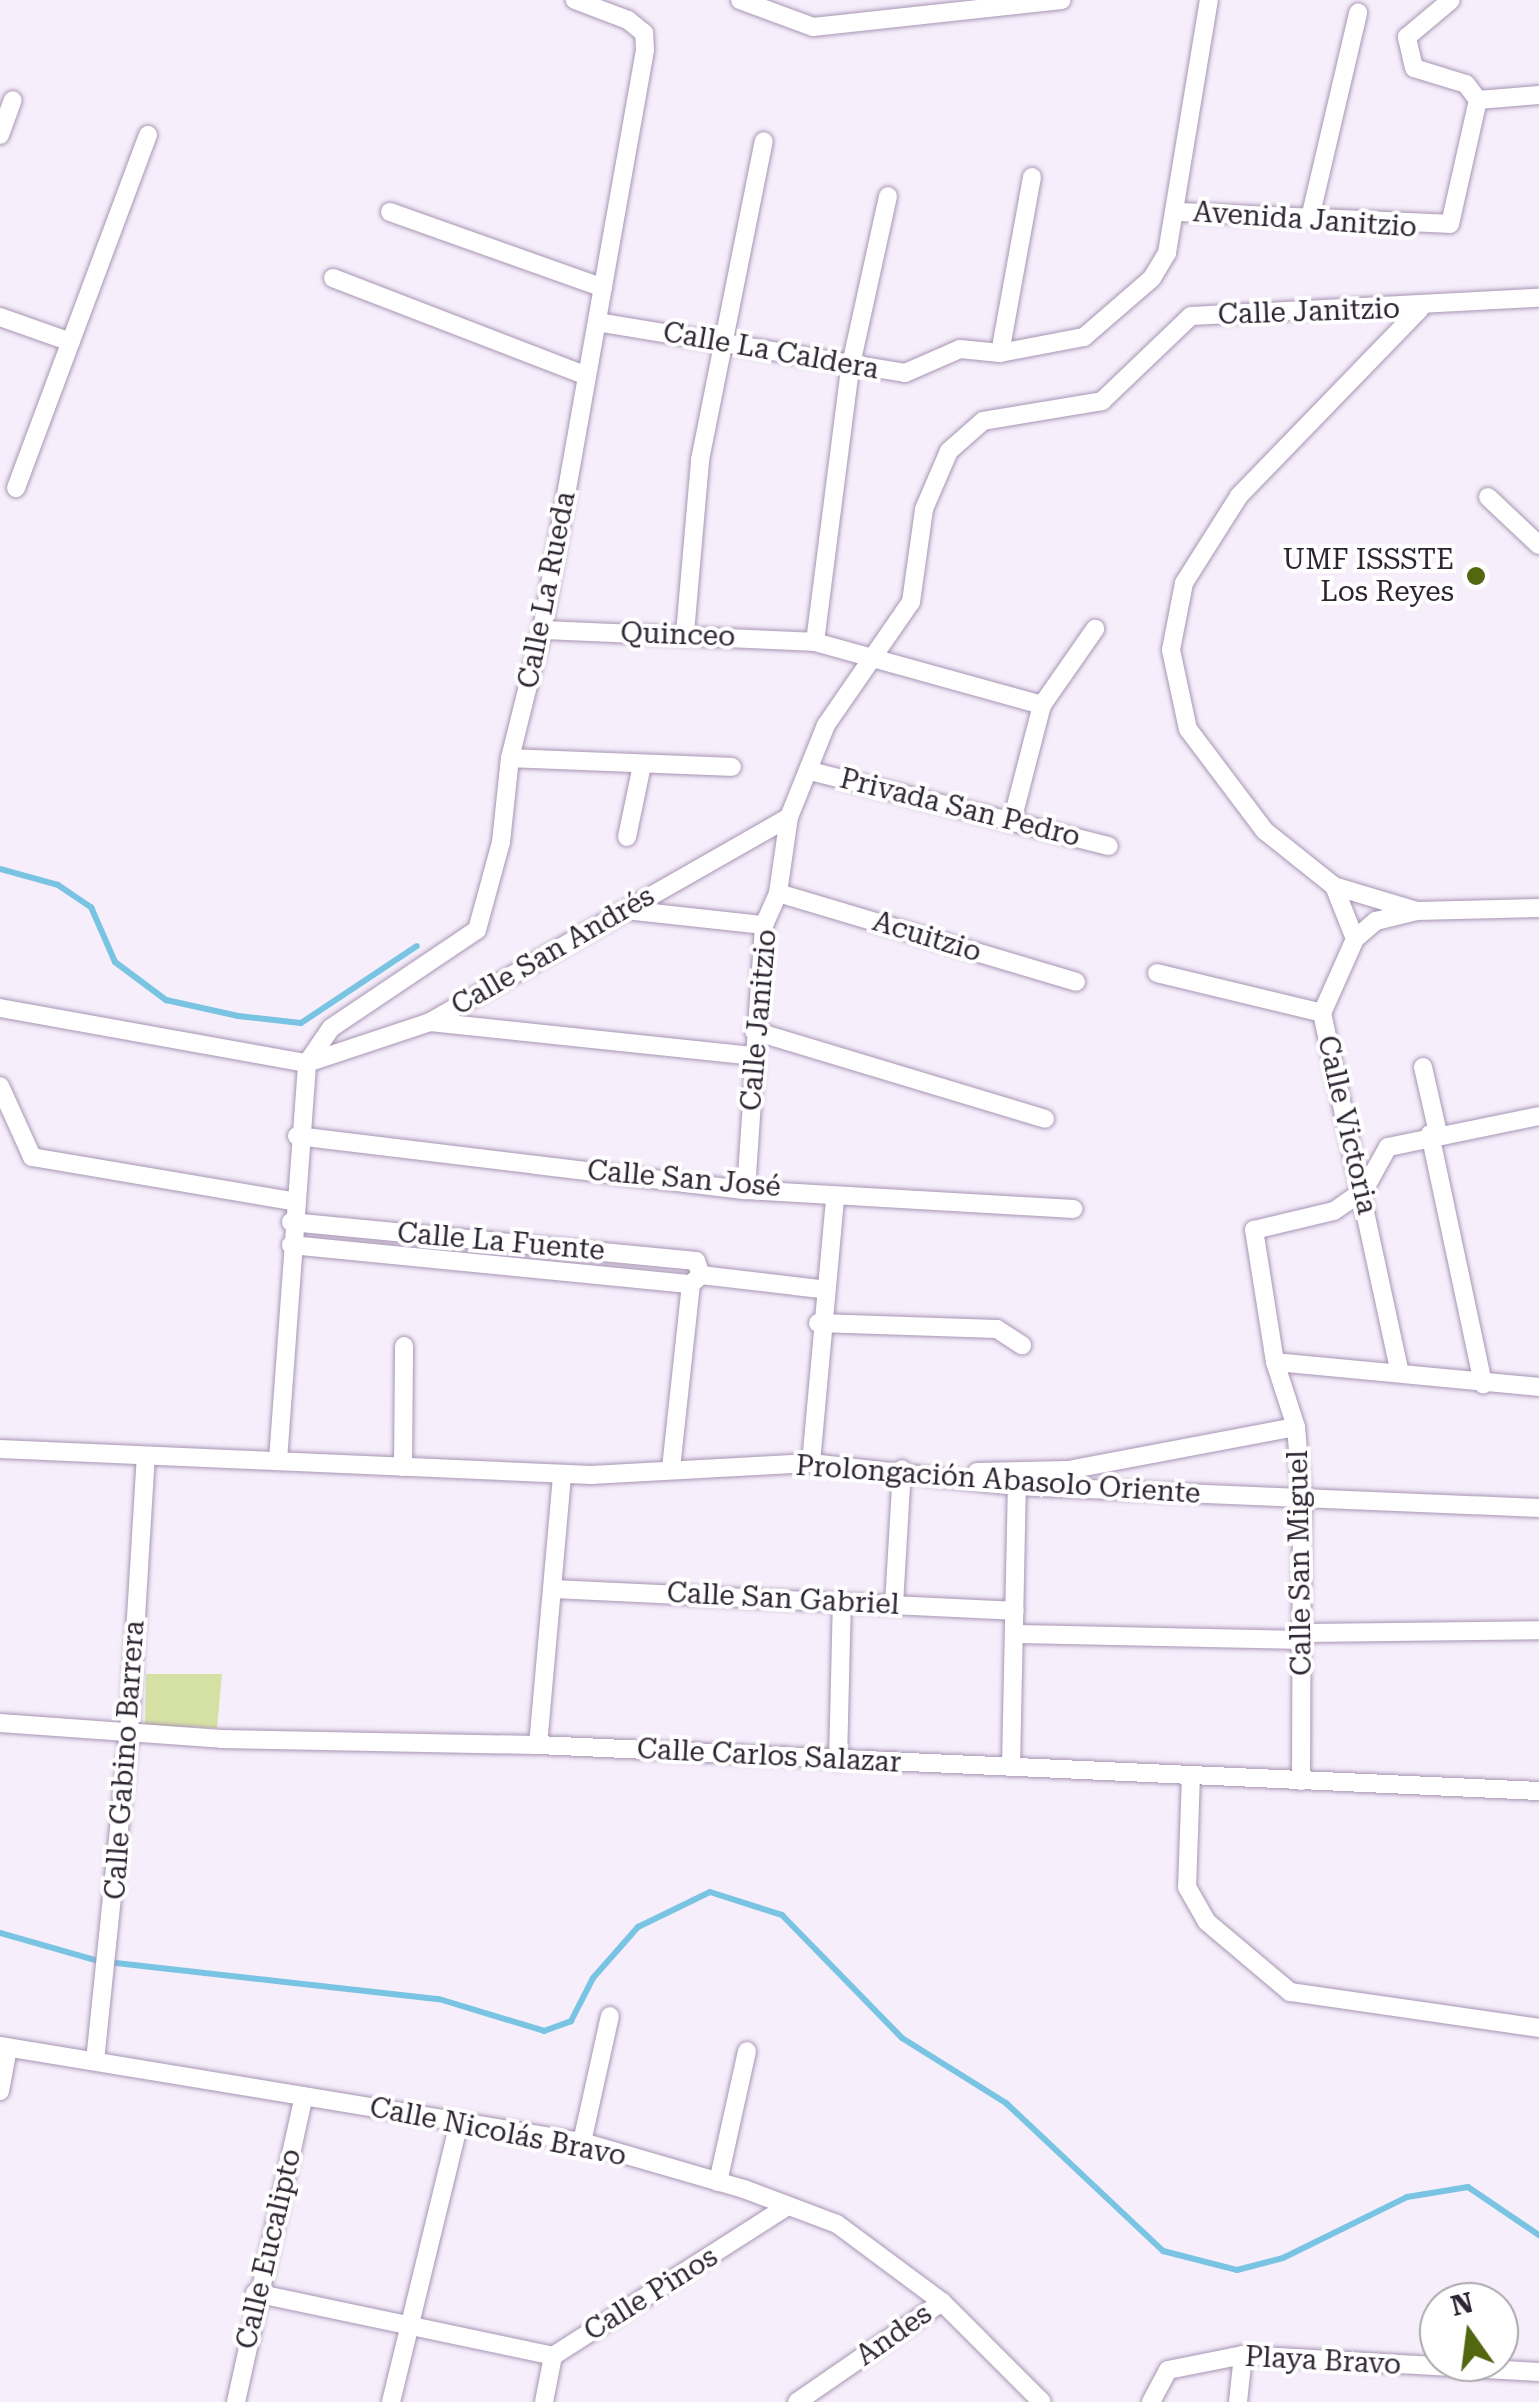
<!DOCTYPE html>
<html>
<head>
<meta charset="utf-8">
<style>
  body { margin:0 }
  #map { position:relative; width:1539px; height:2402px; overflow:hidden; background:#f6eefb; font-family:"Roboto Serif",serif }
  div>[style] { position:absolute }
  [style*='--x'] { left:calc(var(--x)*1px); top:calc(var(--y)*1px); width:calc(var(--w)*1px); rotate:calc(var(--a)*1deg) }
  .green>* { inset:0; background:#d6e1a5 }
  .stream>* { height:6px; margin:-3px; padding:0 3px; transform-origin:3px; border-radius:3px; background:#79c4e2 }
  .roads { filter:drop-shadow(0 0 2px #a895b3) drop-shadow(0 0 2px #a895b3) }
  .minor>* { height:18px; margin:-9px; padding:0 9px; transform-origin:9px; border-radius:9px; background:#fff }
  .dots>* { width:28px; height:28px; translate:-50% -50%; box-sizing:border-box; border:5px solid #fff; border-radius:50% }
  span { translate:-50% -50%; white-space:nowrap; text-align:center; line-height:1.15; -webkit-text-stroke:8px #fff; paint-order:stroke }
  .street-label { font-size:28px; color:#2d2532 }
  .poi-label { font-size:28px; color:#2d2532 }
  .right { translate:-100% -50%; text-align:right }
  .north { position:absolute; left:1419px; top:2282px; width:100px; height:100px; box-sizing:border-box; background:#fff; border:2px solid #aba8ad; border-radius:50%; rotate:346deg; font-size:28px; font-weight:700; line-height:40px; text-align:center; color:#2d2532 }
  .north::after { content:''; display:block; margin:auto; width:35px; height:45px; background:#536610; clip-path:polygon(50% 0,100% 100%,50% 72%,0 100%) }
</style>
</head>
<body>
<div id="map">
  <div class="green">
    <div style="clip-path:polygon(146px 1674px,222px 1674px,217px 1728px,145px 1725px)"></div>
  </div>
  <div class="stream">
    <div style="--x:0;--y:869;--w:60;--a:15.4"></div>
    <div style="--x:58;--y:885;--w:40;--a:34"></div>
    <div style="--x:91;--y:907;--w:60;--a:66.4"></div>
    <div style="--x:115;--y:962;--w:64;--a:36.7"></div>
    <div style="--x:166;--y:1000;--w:74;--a:12.5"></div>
    <div style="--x:238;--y:1016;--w:63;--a:6.3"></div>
    <div style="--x:301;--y:1023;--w:139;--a:-33.6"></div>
    <div style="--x:0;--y:1933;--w:102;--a:15.9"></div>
    <div style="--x:98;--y:1961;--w:343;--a:6.4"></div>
    <div style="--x:439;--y:1999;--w:110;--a:16.9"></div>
    <div style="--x:544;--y:2031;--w:29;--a:-20"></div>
    <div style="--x:571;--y:2021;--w:48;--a:-62.9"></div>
    <div style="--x:593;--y:1978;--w:68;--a:-48.6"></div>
    <div style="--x:638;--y:1927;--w:80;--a:-25.9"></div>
    <div style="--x:710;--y:1892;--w:76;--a:17.7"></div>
    <div style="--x:782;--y:1915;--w:172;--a:45.7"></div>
    <div style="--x:902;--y:2038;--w:123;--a:32"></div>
    <div style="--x:1006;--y:2103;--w:216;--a:43.3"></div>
    <div style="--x:1163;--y:2251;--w:76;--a:14.4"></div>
    <div style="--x:1237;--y:2270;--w:48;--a:-14.6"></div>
    <div style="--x:1283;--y:2258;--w:138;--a:-26.2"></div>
    <div style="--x:1407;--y:2197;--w:62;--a:-9.3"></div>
    <div style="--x:1468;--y:2187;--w:86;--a:34.1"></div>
  </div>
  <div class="roads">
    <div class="minor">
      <div style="--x:740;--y:0;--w:78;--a:20.3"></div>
      <div style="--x:813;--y:27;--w:250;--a:-6.2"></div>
      <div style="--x:1478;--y:100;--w:61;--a:-4.7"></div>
      <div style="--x:0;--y:135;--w:37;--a:-70"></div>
      <div style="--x:390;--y:212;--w:226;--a:19.6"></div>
      <div style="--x:1177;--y:212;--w:273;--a:2.5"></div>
      <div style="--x:1450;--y:224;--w:127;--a:-77.3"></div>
      <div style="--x:1478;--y:100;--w:20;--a:-127"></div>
      <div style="--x:1466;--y:84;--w:54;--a:-162.9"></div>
      <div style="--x:1414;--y:68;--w:32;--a:-103"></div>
      <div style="--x:1407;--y:37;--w:57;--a:-40.1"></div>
      <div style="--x:1310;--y:218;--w:211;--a:-76.8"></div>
      <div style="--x:333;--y:278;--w:272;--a:21.1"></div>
      <div style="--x:1420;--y:309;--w:260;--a:134.1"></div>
      <div style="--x:1239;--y:496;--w:103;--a:122.3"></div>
      <div style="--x:1184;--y:583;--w:68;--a:101"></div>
      <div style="--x:1171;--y:650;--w:81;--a:77.9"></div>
      <div style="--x:1188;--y:729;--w:128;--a:53"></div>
      <div style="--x:1265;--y:831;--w:88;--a:38.6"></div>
      <div style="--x:1334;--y:886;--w:87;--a:16.8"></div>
      <div style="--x:1417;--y:911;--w:122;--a:-1.4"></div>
      <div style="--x:0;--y:317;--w:75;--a:19.4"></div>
      <div style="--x:597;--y:322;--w:312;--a:9.4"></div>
      <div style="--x:905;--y:373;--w:60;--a:-23.6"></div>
      <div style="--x:960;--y:349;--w:40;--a:5.7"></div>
      <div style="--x:1000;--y:353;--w:86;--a:-10.8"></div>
      <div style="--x:1084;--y:337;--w:90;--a:-40.9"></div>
      <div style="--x:1152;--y:278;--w:29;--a:-59"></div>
      <div style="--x:1167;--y:253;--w:256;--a:-80.6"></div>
      <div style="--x:1000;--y:353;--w:179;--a:-79.7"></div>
      <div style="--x:16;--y:488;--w:377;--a:-69.5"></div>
      <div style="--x:1488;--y:497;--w:70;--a:43.3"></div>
      <div style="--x:542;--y:630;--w:273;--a:2.5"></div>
      <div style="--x:815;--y:642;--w:236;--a:15.5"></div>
      <div style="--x:685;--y:633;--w:174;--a:-85"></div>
      <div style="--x:700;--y:460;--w:325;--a:-78.7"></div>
      <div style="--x:815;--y:642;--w:275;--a:-82.7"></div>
      <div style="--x:850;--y:369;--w:177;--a:-77.6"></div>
      <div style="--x:510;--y:758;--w:222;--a:2.3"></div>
      <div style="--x:810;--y:771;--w:308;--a:14.1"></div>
      <div style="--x:1012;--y:821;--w:120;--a:-75.5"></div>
      <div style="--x:1042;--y:705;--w:93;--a:-55.1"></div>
      <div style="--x:627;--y:837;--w:74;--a:-78.2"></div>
      <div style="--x:1334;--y:886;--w:57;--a:68.4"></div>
      <div style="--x:1355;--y:939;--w:81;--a:114"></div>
      <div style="--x:1322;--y:1013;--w:368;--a:77.8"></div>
      <div style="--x:778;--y:893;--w:311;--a:16.6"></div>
      <div style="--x:625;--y:910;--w:140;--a:6.2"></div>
      <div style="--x:1355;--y:939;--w:28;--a:-41"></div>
      <div style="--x:1376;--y:921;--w:42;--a:-13.7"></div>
      <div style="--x:1157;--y:973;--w:170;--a:13.6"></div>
      <div style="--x:0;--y:1008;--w:312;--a:10.2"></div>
      <div style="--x:307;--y:1063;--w:130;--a:-18.4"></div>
      <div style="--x:430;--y:1022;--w:413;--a:-29.7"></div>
      <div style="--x:430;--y:1022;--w:324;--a:6"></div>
      <div style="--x:754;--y:1031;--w:304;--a:16.8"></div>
      <div style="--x:1423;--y:1067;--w:68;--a:77.2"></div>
      <div style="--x:0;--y:1086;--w:78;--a:65.7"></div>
      <div style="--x:32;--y:1157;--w:264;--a:9.6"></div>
      <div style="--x:1430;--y:1134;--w:256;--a:78"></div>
      <div style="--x:297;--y:1136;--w:452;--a:6.9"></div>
      <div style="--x:746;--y:1190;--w:328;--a:3.3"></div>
      <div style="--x:746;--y:1190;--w:266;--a:-86.1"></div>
      <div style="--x:764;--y:925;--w:35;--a:-66"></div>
      <div style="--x:778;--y:893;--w:77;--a:-81.8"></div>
      <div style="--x:789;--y:817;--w:99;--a:-68.1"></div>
      <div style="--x:826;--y:725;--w:150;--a:-55.4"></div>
      <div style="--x:911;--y:602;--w:94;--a:-82"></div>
      <div style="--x:924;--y:509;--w:63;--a:-66.7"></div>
      <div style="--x:949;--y:451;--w:45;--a:-41.4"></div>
      <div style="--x:983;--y:421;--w:121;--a:-9.5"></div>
      <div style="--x:1102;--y:401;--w:123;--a:-43.7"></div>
      <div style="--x:1191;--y:316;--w:348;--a:-3"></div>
      <div style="--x:291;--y:1222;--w:407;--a:5.5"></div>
      <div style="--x:696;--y:1261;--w:15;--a:70"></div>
      <div style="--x:701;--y:1275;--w:13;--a:138"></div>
      <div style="--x:691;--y:1284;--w:186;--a:96.2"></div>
      <div style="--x:291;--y:1245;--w:402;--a:5.6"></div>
      <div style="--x:701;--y:1275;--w:121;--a:6.7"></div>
      <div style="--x:818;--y:1323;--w:179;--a:1.9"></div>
      <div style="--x:997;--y:1329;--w:30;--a:33"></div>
      <div style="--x:1275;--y:1362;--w:265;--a:5.4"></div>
      <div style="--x:0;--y:1449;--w:592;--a:2.52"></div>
      <div style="--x:591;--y:1475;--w:220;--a:-3.1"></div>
      <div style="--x:811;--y:1463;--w:207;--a:6.4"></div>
      <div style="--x:1017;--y:1486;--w:522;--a:2.41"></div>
      <div style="--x:278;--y:1460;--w:398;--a:-85.8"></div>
      <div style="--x:307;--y:1063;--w:42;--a:-55.6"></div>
      <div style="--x:331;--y:1028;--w:176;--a:-33.9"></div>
      <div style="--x:477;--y:930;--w:91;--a:-74.7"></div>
      <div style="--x:501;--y:842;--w:84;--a:-83.9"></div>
      <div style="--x:510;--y:758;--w:132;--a:-76"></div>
      <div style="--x:542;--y:630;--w:589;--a:-79.93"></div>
      <div style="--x:645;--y:50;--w:17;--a:-93"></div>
      <div style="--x:644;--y:33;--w:21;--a:-141"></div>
      <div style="--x:628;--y:20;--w:57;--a:-159.3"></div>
      <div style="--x:811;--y:1463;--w:267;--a:-84.8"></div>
      <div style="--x:403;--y:1467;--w:121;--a:-89.5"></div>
      <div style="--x:977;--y:1472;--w:91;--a:-1.3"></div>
      <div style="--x:1068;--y:1470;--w:232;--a:-10.7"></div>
      <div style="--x:552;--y:1589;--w:463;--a:2.7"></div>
      <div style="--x:894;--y:1604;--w:135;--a:-86.6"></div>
      <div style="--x:1306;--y:1633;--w:233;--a:-0.7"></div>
      <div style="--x:1018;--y:1634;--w:286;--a:1.2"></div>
      <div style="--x:0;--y:1723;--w:222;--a:4.1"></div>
      <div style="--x:221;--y:1739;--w:317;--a:1.1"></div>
      <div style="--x:538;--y:1745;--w:1002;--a:2.63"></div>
      <div style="--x:538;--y:1745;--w:272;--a:-84.9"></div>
      <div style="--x:838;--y:1761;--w:159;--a:-88.6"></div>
      <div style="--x:1011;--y:1767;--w:281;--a:-88.8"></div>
      <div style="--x:1191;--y:1775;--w:112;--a:92"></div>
      <div style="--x:1187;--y:1887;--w:40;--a:60.3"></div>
      <div style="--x:1207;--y:1922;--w:109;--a:40.1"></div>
      <div style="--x:1290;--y:1992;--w:252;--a:8.2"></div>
      <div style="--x:1301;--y:1781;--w:281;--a:-89.8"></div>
      <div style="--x:1302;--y:1500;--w:73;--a:-94.7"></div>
      <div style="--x:1296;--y:1427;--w:68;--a:-107.9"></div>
      <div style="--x:1275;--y:1362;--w:134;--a:-99"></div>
      <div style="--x:1254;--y:1230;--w:82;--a:-13.4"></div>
      <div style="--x:1334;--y:1211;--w:37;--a:-35"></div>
      <div style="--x:1364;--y:1190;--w:49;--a:-60.8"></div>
      <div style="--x:1388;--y:1147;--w:154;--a:-11.6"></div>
      <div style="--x:0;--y:2046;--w:590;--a:9.37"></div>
      <div style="--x:582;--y:2142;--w:169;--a:16.2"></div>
      <div style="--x:744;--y:2189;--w:99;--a:20.6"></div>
      <div style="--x:837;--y:2224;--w:131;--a:36.6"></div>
      <div style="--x:942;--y:2302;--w:141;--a:45"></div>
      <div style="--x:95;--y:2061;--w:331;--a:-84.1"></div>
      <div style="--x:129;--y:1732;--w:276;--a:-86.5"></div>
      <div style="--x:0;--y:2091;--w:44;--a:-79.5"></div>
      <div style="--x:582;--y:2142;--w:129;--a:-77.5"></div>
      <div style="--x:718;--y:2182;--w:134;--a:-77.5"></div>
      <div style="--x:255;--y:2293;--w:305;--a:11.9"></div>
      <div style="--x:236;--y:2402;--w:313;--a:-77.5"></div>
      <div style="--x:391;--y:2402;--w:286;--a:-76.3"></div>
      <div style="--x:544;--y:2402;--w:47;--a:-78.9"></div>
      <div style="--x:553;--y:2356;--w:279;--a:-32.6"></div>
      <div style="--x:797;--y:2402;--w:176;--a:-34.6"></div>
      <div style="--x:1151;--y:2402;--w:36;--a:-62"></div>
      <div style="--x:1168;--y:2370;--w:76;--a:-11.3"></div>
      <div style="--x:1243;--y:2355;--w:296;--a:3.3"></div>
      <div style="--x:1238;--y:2402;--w:47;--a:-83.9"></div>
    </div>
  </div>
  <div class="dots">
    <div style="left:1476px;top:576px;background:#536610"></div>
  </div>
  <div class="street-label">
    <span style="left:1305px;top:220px;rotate:4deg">Avenida Janitzio</span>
    <span style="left:1309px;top:312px;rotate:-2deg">Calle Janitzio</span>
    <span style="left:771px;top:351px;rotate:10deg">Calle La Caldera</span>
    <span style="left:547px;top:590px;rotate:-79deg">Calle La Rueda</span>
    <span style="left:678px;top:635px;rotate:2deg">Quinceo</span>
    <span style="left:960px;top:808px;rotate:14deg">Privada San Pedro</span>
    <span style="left:927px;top:937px;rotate:17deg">Acuitzio</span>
    <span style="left:553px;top:951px;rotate:-30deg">Calle San Andrés</span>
    <span style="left:759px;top:1020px;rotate:-85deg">Calle Janitzio</span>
    <span style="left:1347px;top:1125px;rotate:77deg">Calle Victoria</span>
    <span style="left:684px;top:1179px;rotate:5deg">Calle San José</span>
    <span style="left:501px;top:1242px;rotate:5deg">Calle La Fuente</span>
    <span style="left:998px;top:1480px;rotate:4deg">Prolongación Abasolo Oriente</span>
    <span style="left:1300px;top:1563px;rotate:-91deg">Calle San Miguel</span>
    <span style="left:783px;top:1599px;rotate:3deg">Calle San Gabriel</span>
    <span style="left:769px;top:1756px;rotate:3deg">Calle Carlos Salazar</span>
    <span style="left:125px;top:1760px;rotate:-86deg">Calle Gabino Barrera</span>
    <span style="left:498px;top:2132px;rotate:11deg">Calle Nicolás Bravo</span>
    <span style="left:269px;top:2249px;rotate:-77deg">Calle Eucalipto</span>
    <span style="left:651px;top:2294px;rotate:-32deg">Calle Pinos</span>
    <span style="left:894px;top:2335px;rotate:-35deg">Andes</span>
    <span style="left:1323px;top:2361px;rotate:3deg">Playa Bravo</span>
  </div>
  <div class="poi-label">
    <span class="right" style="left:1454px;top:576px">UMF ISSSTE<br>Los Reyes</span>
  </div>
  <div class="north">N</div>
</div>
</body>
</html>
